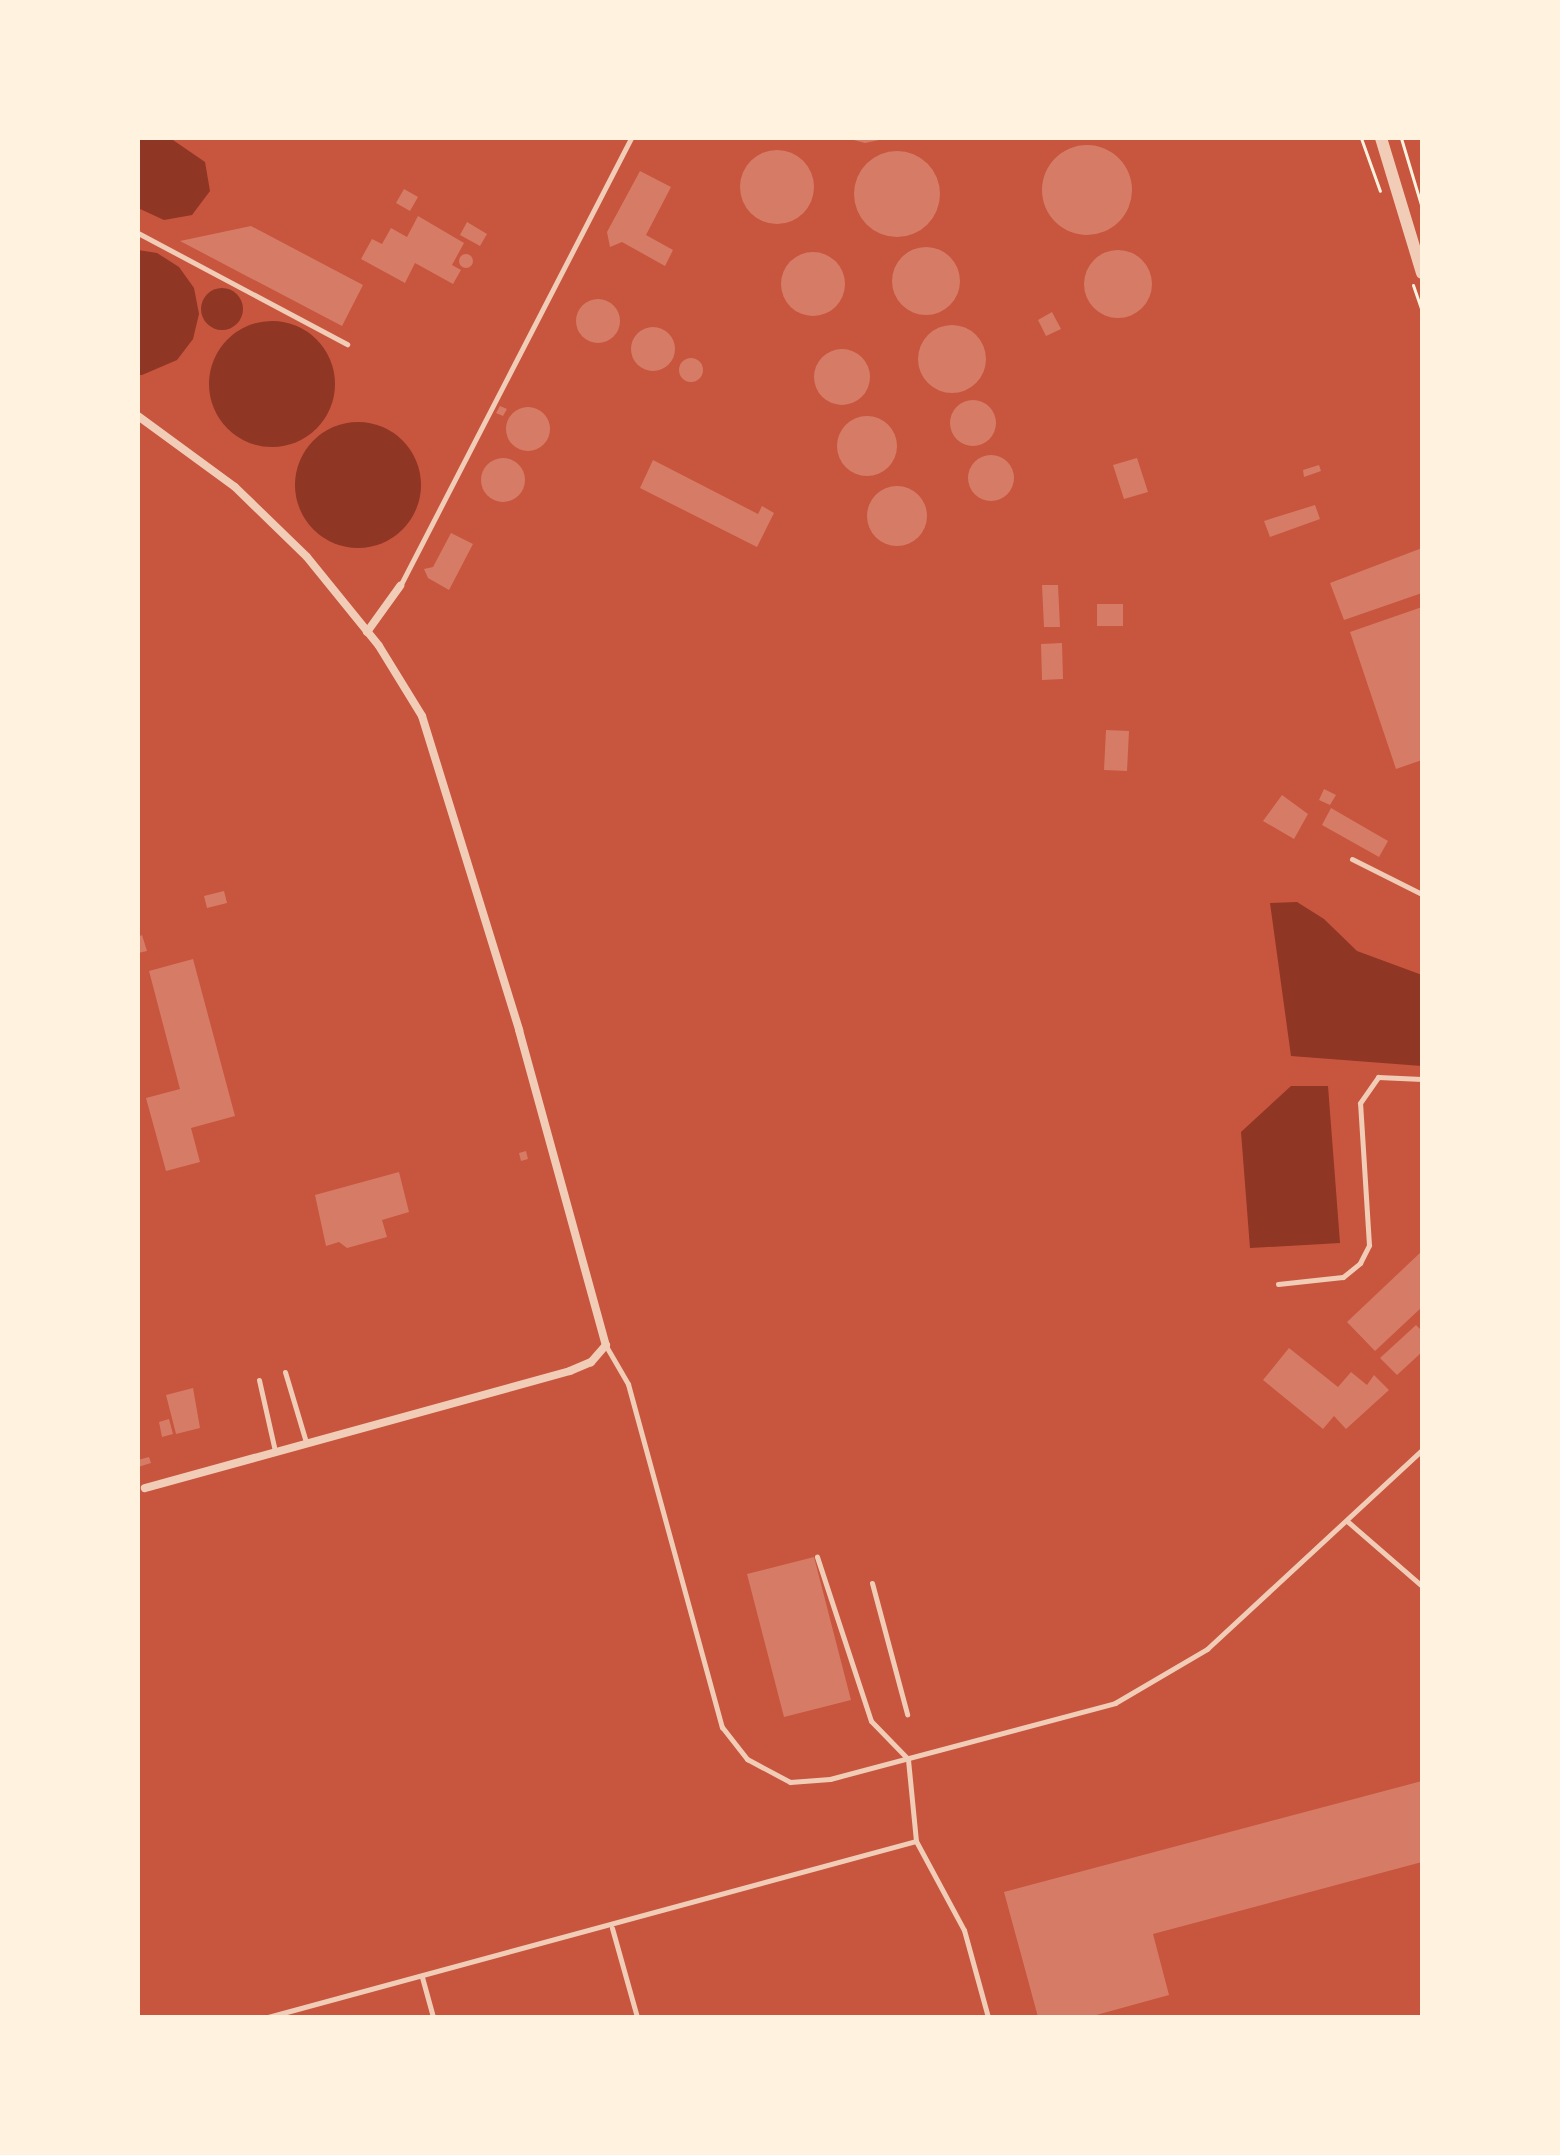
<!DOCTYPE html>
<html>
<head>
<meta charset="utf-8">
<style>
  body { margin:0 }
  #map { position:relative; width:1560px; height:2155px; overflow:hidden; background:#c8553d; font-family:Rubik,sans-serif }
  div>[style] { position:absolute }
  [style*='--x'] { left:calc(var(--x)*1px); top:calc(var(--y)*1px); width:calc(var(--w)*1px); rotate:calc(var(--a)*1deg) }
  .water>* { inset:0; background:#8f3625 }
  .round { border-radius:50% }
  .building>* { inset:0; background:#d67c66 }
  .path>* { height:3px; margin:-1.5px; padding:0 1.5px; transform-origin:1.5px; border-radius:1.5px; background:#fff3e0 }
  .service>* { height:5px; margin:-2.5px; padding:0 2.5px; transform-origin:2.5px; border-radius:2.5px; background:#f1ccb7 }
  .minor>* { height:8px; margin:-4px; padding:0 4px; transform-origin:4px; border-radius:4px; background:#f1ccb7 }
  .tertiary>* { height:12px; margin:-6px; padding:0 6px; transform-origin:6px; border-radius:6px; background:#f1ccb7 }
  span { translate:-50% -50%; white-space:nowrap; text-align:center; line-height:1.15; -webkit-text-stroke:6px #fff3e0; paint-order:stroke }
  .frame { position:absolute; inset:0; border:140px solid #fff3e0; pointer-events:none }
</style>
</head>
<body>
<div id="map">
  <div class="water">
    <div style="clip-path:polygon(138px 138px,170px 138px,205px 162px,210px 191px,192px 215px,164px 220px,138px 208px)"></div>
    <div style="clip-path:polygon(138px 250px,157px 253px,179px 267px,194px 288px,199px 314px,193px 339px,177px 360px,142px 375px,138px 375px)"></div>
    <div class="round" style="left:201px;top:288px;width:42px;height:42px"></div>
    <div class="round" style="left:209px;top:321px;width:126px;height:126px"></div>
    <div class="round" style="left:295px;top:422px;width:126px;height:126px"></div>
    <div style="clip-path:polygon(1297px 902px,1324px 919px,1357px 951px,1422px 975px,1422px 1066px,1291px 1056px,1270px 903px)"></div>
    <div style="clip-path:polygon(1291px 1086px,1328px 1086px,1340px 1243px,1250px 1248px,1241px 1132px)"></div>
  </div>
  <div class="building">
    <div style="clip-path:polygon(846px 138px,884px 138px,884px 139px,865px 143px)"></div>
    <div class="round" style="left:1042px;top:145px;width:90px;height:90px"></div>
    <div class="round" style="left:740px;top:150px;width:74px;height:74px"></div>
    <div class="round" style="left:854px;top:151px;width:86px;height:86px"></div>
    <div style="clip-path:polygon(640px 171px,671px 187px,646px 235px,673px 250px,665px 266px,622px 242px,610px 247px,607px 232px)"></div>
    <div style="clip-path:polygon(404px 189px,418px 197px,410px 211px,396px 203px)"></div>
    <div style="clip-path:polygon(418px 216px,464px 243px,452px 265px,461px 270px,453px 284px,415px 263px,405px 283px,361px 259px,372px 239px,382px 244px,391px 228px,407px 237px)"></div>
    <div style="clip-path:polygon(467px 222px,487px 234px,480px 246px,460px 235px)"></div>
    <div style="clip-path:polygon(251px 226px,363px 285px,342px 326px,180px 241px)"></div>
    <div class="round" style="left:892px;top:247px;width:68px;height:68px"></div>
    <div class="round" style="left:1084px;top:250px;width:68px;height:68px"></div>
    <div class="round" style="left:781px;top:252px;width:64px;height:64px"></div>
    <div class="round" style="left:459px;top:254px;width:14px;height:14px"></div>
    <div class="round" style="left:576px;top:299px;width:44px;height:44px"></div>
    <div style="clip-path:polygon(1052px 312px,1061px 329px,1046px 336px,1038px 320px)"></div>
    <div class="round" style="left:918px;top:325px;width:68px;height:68px"></div>
    <div class="round" style="left:631px;top:327px;width:44px;height:44px"></div>
    <div class="round" style="left:814px;top:349px;width:56px;height:56px"></div>
    <div class="round" style="left:679px;top:358px;width:24px;height:24px"></div>
    <div class="round" style="left:950px;top:400px;width:46px;height:46px"></div>
    <div style="clip-path:polygon(500px 406px,507px 409px,503px 416px,496px 413px)"></div>
    <div class="round" style="left:506px;top:407px;width:44px;height:44px"></div>
    <div class="round" style="left:837px;top:416px;width:60px;height:60px"></div>
    <div class="round" style="left:968px;top:455px;width:46px;height:46px"></div>
    <div style="clip-path:polygon(1137px 458px,1148px 492px,1124px 499px,1113px 465px)"></div>
    <div class="round" style="left:481px;top:458px;width:44px;height:44px"></div>
    <div style="clip-path:polygon(653px 460px,758px 514px,762px 506px,774px 513px,757px 547px,640px 488px)"></div>
    <div style="clip-path:polygon(1319px 465px,1321px 471px,1304px 477px,1303px 470px)"></div>
    <div class="round" style="left:867px;top:486px;width:60px;height:60px"></div>
    <div style="clip-path:polygon(1315px 505px,1320px 519px,1270px 537px,1264px 521px)"></div>
    <div style="clip-path:polygon(451px 533px,473px 544px,449px 590px,428px 578px,424px 569px,433px 567px)"></div>
    <div style="clip-path:polygon(1422px 548px,1422px 593px,1344px 620px,1330px 583px)"></div>
    <div style="clip-path:polygon(1042px 585px,1058px 585px,1060px 627px,1044px 627px)"></div>
    <div style="clip-path:polygon(1097px 604px,1123px 604px,1123px 626px,1097px 626px)"></div>
    <div style="clip-path:polygon(1422px 607px,1422px 760px,1396px 769px,1350px 632px)"></div>
    <div style="clip-path:polygon(1062px 643px,1063px 679px,1042px 680px,1041px 644px)"></div>
    <div style="clip-path:polygon(1106px 730px,1129px 731px,1127px 771px,1104px 770px)"></div>
    <div style="clip-path:polygon(1324px 789px,1336px 795px,1330px 805px,1319px 800px)"></div>
    <div style="clip-path:polygon(1282px 795px,1308px 814px,1294px 839px,1263px 821px)"></div>
    <div style="clip-path:polygon(1331px 808px,1388px 841px,1379px 857px,1322px 825px)"></div>
    <div style="clip-path:polygon(224px 891px,227px 903px,207px 908px,204px 896px)"></div>
    <div style="clip-path:polygon(142px 935px,147px 951px,138px 953px,138px 937px)"></div>
    <div style="clip-path:polygon(193px 959px,235px 1116px,191px 1128px,200px 1162px,166px 1171px,146px 1098px,180px 1089px,149px 971px)"></div>
    <div style="clip-path:polygon(526px 1151px,528px 1159px,521px 1161px,519px 1153px)"></div>
    <div style="clip-path:polygon(399px 1172px,409px 1212px,382px 1220px,387px 1237px,347px 1248px,339px 1242px,326px 1246px,315px 1195px)"></div>
    <div style="clip-path:polygon(1422px 1251px,1422px 1307px,1375px 1351px,1347px 1322px)"></div>
    <div style="clip-path:polygon(1416px 1325px,1422px 1331px,1422px 1352px,1397px 1375px,1380px 1358px)"></div>
    <div style="clip-path:polygon(1289px 1348px,1338px 1387px,1351px 1372px,1367px 1385px,1374px 1375px,1389px 1390px,1346px 1429px,1334px 1416px,1323px 1429px,1263px 1380px)"></div>
    <div style="clip-path:polygon(193px 1388px,200px 1428px,176px 1434px,166px 1395px)"></div>
    <div style="clip-path:polygon(169px 1419px,173px 1434px,162px 1437px,159px 1422px)"></div>
    <div style="clip-path:polygon(149px 1457px,151px 1463px,138px 1467px,138px 1460px)"></div>
    <div style="clip-path:polygon(814px 1557px,851px 1700px,784px 1717px,747px 1574px)"></div>
    <div style="clip-path:polygon(1422px 1781px,1422px 1862px,1153px 1934px,1169px 1995px,1089px 2017px,1038px 2017px,1004px 1892px)"></div>
  </div>
  <div class="path">
    <div style="--x:1361;--y:138;--w:56;--a:70.3"></div>
    <div style="--x:1401;--y:138;--w:73;--a:73.3"></div>
    <div style="--x:1413;--y:285;--w:28;--a:71"></div>
  </div>
  <div class="service">
    <div style="--x:138;--y:233;--w:237;--a:28"></div>
    <div style="--x:400;--y:586;--w:504;--a:-62.72"></div>
    <div style="--x:1352;--y:859;--w:78;--a:26.6"></div>
    <div style="--x:1278;--y:1284;--w:65;--a:-6.1"></div>
    <div style="--x:1343;--y:1277;--w:22;--a:-39"></div>
    <div style="--x:1360;--y:1263;--w:20;--a:-63"></div>
    <div style="--x:1369;--y:1245;--w:142;--a:-93.6"></div>
    <div style="--x:1360;--y:1103;--w:32;--a:-55"></div>
    <div style="--x:1378;--y:1077;--w:44;--a:2.6"></div>
    <div style="--x:606;--y:1346;--w:44;--a:59.9"></div>
    <div style="--x:628;--y:1384;--w:356;--a:74.7"></div>
    <div style="--x:722;--y:1727;--w:41;--a:52"></div>
    <div style="--x:747;--y:1759;--w:49;--a:28.1"></div>
    <div style="--x:790;--y:1782;--w:40;--a:-4.3"></div>
    <div style="--x:830;--y:1779;--w:295;--a:-14.9"></div>
    <div style="--x:1115;--y:1703;--w:107;--a:-30.4"></div>
    <div style="--x:1207;--y:1649;--w:293;--a:-42.8"></div>
    <div style="--x:285;--y:1372;--w:73;--a:73.3"></div>
    <div style="--x:259;--y:1380;--w:73;--a:77.3"></div>
    <div style="--x:1347;--y:1521;--w:99;--a:40.9"></div>
    <div style="--x:872;--y:1583;--w:136;--a:75"></div>
    <div style="--x:916;--y:1841;--w:101;--a:61.7"></div>
    <div style="--x:964;--y:1930;--w:90;--a:74.6"></div>
    <div style="--x:612;--y:1928;--w:92;--a:74.3"></div>
    <div style="--x:422;--y:1977;--w:41;--a:74.6"></div>
    <div style="--x:268;--y:2017;--w:671;--a:-15.2"></div>
    <div style="--x:916;--y:1841;--w:82;--a:-95.6"></div>
    <div style="--x:908;--y:1759;--w:53;--a:-134.2"></div>
    <div style="--x:871;--y:1721;--w:173;--a:-108.2"></div>
  </div>
  <div class="minor">
    <div style="--x:138;--y:416;--w:120;--a:36.2"></div>
    <div style="--x:235;--y:487;--w:100;--a:44.2"></div>
    <div style="--x:307;--y:557;--w:114;--a:51"></div>
    <div style="--x:379;--y:646;--w:82;--a:58.4"></div>
    <div style="--x:422;--y:716;--w:329;--a:72.8"></div>
    <div style="--x:519;--y:1030;--w:327;--a:74.6"></div>
    <div style="--x:606;--y:1345;--w:23;--a:131"></div>
    <div style="--x:591;--y:1362;--w:23;--a:157"></div>
    <div style="--x:570;--y:1371;--w:441;--a:164.6"></div>
    <div style="--x:367;--y:632;--w:57;--a:-54.3"></div>
  </div>
  <div class="tertiary">
    <div style="--x:1381;--y:138;--w:141;--a:73.1"></div>
  </div>
  <div class="frame"></div>
</div>
</body>
</html>
